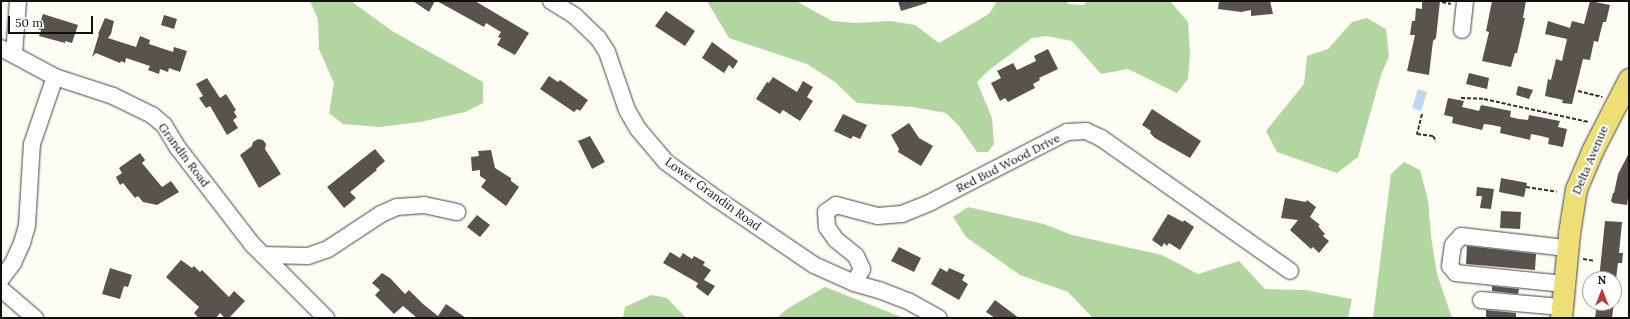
<!DOCTYPE html>
<html>
<head>
<meta charset="utf-8">
<style>
  body { margin:0 }
  #map { position:relative; width:1630px; height:319px; overflow:hidden; background:#fefdf4; font-family:Lora,serif }
  div>[style] { position:absolute }
  [style*='--x'] { left:calc(var(--x)*1px); top:calc(var(--y)*1px); width:calc(var(--w)*1px); rotate:calc(var(--a)*1deg) }
  .forest>* { inset:0; background:#b2d6a0 }
  .water>* { inset:0; background:#bdd7f1 }
  .building>* { inset:0; background:#58534d }
  .path>* { height:2px; margin-top:-1px; transform-origin:0; background:repeating-linear-gradient(90deg,#323232 0 4px,transparent 0 6px) }
  .roads { filter:drop-shadow(0 0 1px #434343) drop-shadow(0 0 1px #434343) }
  .minor>* { height:16px; margin:-8px; padding:0 8px; transform-origin:8px; border-radius:8px; background:#fff }
  .major>* { height:21px; margin:-10.5px; padding:0 10.5px; transform-origin:10.5px; border-radius:10.5px; background:#edde76 }
  span { translate:-50% -50%; white-space:nowrap; text-align:center; line-height:1.15; -webkit-text-stroke:4px #fff; paint-order:stroke }
  .street-label { font-size:12px; color:#101010 }
  .frame { position:absolute; inset:0; border:2px solid #101010; pointer-events:none }
  .north { position:absolute; left:1582px; top:271px; width:40px; height:40px; box-sizing:border-box; background:#fff; border:1px solid #9f9f9f; border-radius:50%; rotate:0deg; font-size:11px; font-weight:700; line-height:16px; text-align:center; color:#101010 }
  .north::after { content:''; display:block; margin:auto; width:14px; height:18px; background:#b53d33; clip-path:polygon(50% 0,100% 100%,50% 72%,0 100%) }
  .scale { position:absolute; left:8px; top:16px; width:85px; height:18px; box-sizing:border-box; border:2px solid #101010; border-top:0; padding-left:5px; font-size:12px; line-height:14px; white-space:nowrap; color:#101010; -webkit-text-stroke:3px #fff; paint-order:stroke }
</style>
</head>
<body>
<div id="map">
  <div class="forest">
    <div style="clip-path:polygon(310px 1px,351px 1px,392px 31px,483px 82px,483px 103px,465px 112px,420px 122px,379px 127px,343px 124px,329px 113px,334px 83px,319px 49px,318px 19px)"></div>
    <div style="clip-path:polygon(707px 1px,796px 1px,832px 21px,855px 23px,890px 21px,915px 25px,939px 43px,989px 14px,997px 1px,1066px 1px,1068px 4px,1084px 5px,1086px 1px,1170px 1px,1188px 22px,1190px 54px,1188px 79px,1177px 93px,1128px 69px,1101px 74px,1072px 41px,1047px 36px,1032px 38px,988px 71px,977px 82px,992px 118px,994px 144px,988px 152px,977px 152px,959px 126px,946px 113px,913px 107px,857px 103px,835px 82px,807px 64px,729px 38px)"></div>
    <div style="clip-path:polygon(1367px 18px,1386px 29px,1389px 56px,1381px 75px,1358px 157px,1337px 173px,1277px 152px,1266px 131px,1304px 84px,1307px 56px,1328px 49px,1352px 22px)"></div>
    <div style="clip-path:polygon(1404px 162px,1420px 170px,1428px 200px,1431px 236px,1437px 274px,1452px 318px,1373px 318px,1391px 174px)"></div>
    <div style="clip-path:polygon(968px 207px,1044px 224px,1072px 235px,1162px 255px,1198px 274px,1239px 261px,1265px 289px,1305px 290px,1352px 299px,1348px 318px,1093px 318px,1068px 292px,1020px 275px,966px 237px,953px 217px)"></div>
    <div style="clip-path:polygon(825px 287px,904px 318px,777px 318px,787px 309px)"></div>
    <div style="clip-path:polygon(651px 295px,667px 298px,686px 318px,623px 318px,625px 307px)"></div>
  </div>
  <div class="water">
    <div style="clip-path:polygon(1418px 89px,1427px 92px,1421px 111px,1412px 108px)"></div>
  </div>
  <div class="building">
    <div style="clip-path:polygon(413px 1px,435px 1px,429px 12px)"></div>
    <div style="clip-path:polygon(437px 1px,475px 1px,529px 33px,515px 55px,497px 45px,501px 38px,498px 37px,501px 32px,486px 23px,484px 27px)"></div>
    <div style="clip-path:polygon(898px 1px,927px 1px,927px 3px,901px 11px)"></div>
    <div style="clip-path:polygon(1219px 1px,1270px 1px,1273px 14px,1251px 16px,1251px 10px,1241px 12px,1218px 9px)"></div>
    <div style="clip-path:polygon(1422px 1px,1440px 1px,1436px 38px,1433px 41px,1429px 75px,1407px 71px,1415px 35px,1410px 35px,1412px 21px,1415px 21px,1416px 8px,1422px 9px)"></div>
    <div style="clip-path:polygon(1492px 1px,1526px 1px,1523px 18px,1525px 18px,1517px 53px,1515px 53px,1511px 67px,1482px 61px,1489px 32px,1486px 31px)"></div>
    <div style="clip-path:polygon(1590px 1px,1610px 5px,1606px 22px,1603px 22px,1598px 42px,1594px 41px,1590px 60px,1583px 59px,1572px 104px,1562px 103px,1563px 100px,1545px 96px,1548px 79px,1551px 80px,1556px 59px,1562px 61px,1567px 39px,1545px 34px,1548px 21px,1570px 28px,1572px 21px,1584px 24px)"></div>
    <div style="clip-path:polygon(666px 11px,695px 31px,685px 46px,655px 26px)"></div>
    <div style="clip-path:polygon(43px 14px,78px 25px,72px 43px,65px 41px,65px 43px,39px 36px,41px 30px,38px 29px)"></div>
    <div style="clip-path:polygon(164px 15px,177px 19px,174px 29px,161px 25px)"></div>
    <div style="clip-path:polygon(105px 18px,114px 21px,111px 34px,108px 38px,136px 47px,140px 36px,150px 40px,149px 44px,173px 52px,174px 47px,187px 51px,180px 72px,169px 68px,168px 72px,160px 69px,159px 74px,148px 70px,150px 66px,126px 58px,125px 63px,121px 61px,120px 63px,96px 53px,92px 57px,99px 34px,98px 34px)"></div>
    <div style="clip-path:polygon(712px 42px,738px 61px,733px 69px,729px 65px,724px 73px,702px 58px)"></div>
    <div style="clip-path:polygon(1048px 49px,1058px 69px,1039px 78px,1040px 80px,1033px 84px,1035px 88px,1008px 102px,1005px 98px,1000px 101px,991px 83px,1001px 78px,997px 71px,1013px 63px,1017px 70px,1036px 61px,1034px 56px)"></div>
    <div style="clip-path:polygon(1469px 73px,1489px 78px,1487px 89px,1466px 84px)"></div>
    <div style="clip-path:polygon(549px 76px,558px 82px,560px 80px,588px 100px,580px 111px,577px 109px,574px 112px,540px 89px)"></div>
    <div style="clip-path:polygon(773px 77px,797px 92px,803px 81px,813px 87px,807px 97px,813px 101px,800px 121px,783px 110px,780px 114px,756px 99px,767px 82px,769px 83px)"></div>
    <div style="clip-path:polygon(207px 78px,220px 98px,226px 94px,236px 110px,234px 112px,237px 117px,233px 120px,238px 128px,227px 135px,210px 106px,206px 108px,199px 98px,203px 96px,196px 84px)"></div>
    <div style="clip-path:polygon(1518px 86px,1533px 90px,1529px 99px,1516px 95px)"></div>
    <div style="clip-path:polygon(1448px 98px,1464px 101px,1462px 107px,1471px 109px,1479px 111px,1481px 105px,1511px 111px,1510px 117px,1519px 119px,1528px 120px,1529px 115px,1560px 121px,1558px 127px,1567px 129px,1563px 147px,1548px 144px,1549px 138px,1541px 136px,1531px 134px,1530px 140px,1500px 133px,1501px 127px,1492px 125px,1484px 124px,1482px 130px,1452px 123px,1453px 117px,1444px 115px)"></div>
    <div style="clip-path:polygon(1152px 109px,1201px 141px,1190px 158px,1155px 138px,1150px 133px,1151px 131px,1142px 125px)"></div>
    <div style="clip-path:polygon(843px 114px,867px 125px,860px 139px,853px 136px,851px 139px,834px 131px)"></div>
    <div style="clip-path:polygon(909px 123px,919px 138px,933px 146px,921px 166px,898px 152px,899px 149px,891px 135px)"></div>
    <div style="clip-path:polygon(590px 136px,605px 162px,592px 169px,578px 141px)"></div>
    <div style="clip-path:polygon(258px 139px,263px 140px,266px 144px,265px 149px,281px 174px,259px 188px,240px 155px,252px 146px,253px 142px)"></div>
    <div style="clip-path:polygon(375px 149px,385px 161px,376px 169px,377px 170px,350px 192px,356px 198px,344px 208px,327px 187px)"></div>
    <div style="clip-path:polygon(491px 150px,495px 168px,511px 178px,511px 181px,519px 187px,506px 206px,481px 187px,486px 180px,480px 176px,480px 170px,472px 171px,471px 157px,479px 156px,478px 151px)"></div>
    <div style="clip-path:polygon(140px 153px,145px 160px,142px 163px,162px 187px,171px 181px,179px 192px,157px 205px,143px 202px,138px 196px,135px 198px,123px 183px,120px 185px,116px 177px,122px 173px,119px 168px)"></div>
    <div style="clip-path:polygon(1629px 153px,1629px 192px,1627px 205px,1613px 203px,1611px 201px,1613px 193px,1614px 193px,1618px 174px)"></div>
    <div style="clip-path:polygon(1501px 178px,1527px 183px,1524px 197px,1499px 192px)"></div>
    <div style="clip-path:polygon(1477px 187px,1494px 189px,1491px 209px,1480px 208px,1482px 196px,1476px 196px)"></div>
    <div style="clip-path:polygon(1285px 198px,1306px 202px,1307px 200px,1316px 207px,1310px 217px,1320px 225px,1318px 226px,1325px 234px,1323px 236px,1329px 241px,1319px 253px,1313px 247px,1311px 249px,1290px 230px,1298px 220px,1281px 218px)"></div>
    <div style="clip-path:polygon(1501px 211px,1521px 212px,1520px 229px,1500px 228px)"></div>
    <div style="clip-path:polygon(1168px 214px,1183px 222px,1184px 220px,1194px 227px,1180px 250px,1169px 243px,1167px 246px,1164px 243px,1162px 247px,1152px 240px)"></div>
    <div style="clip-path:polygon(477px 215px,490px 225px,480px 237px,467px 227px)"></div>
    <div style="clip-path:polygon(1605px 221px,1622px 222px,1619px 253px,1623px 253px,1622px 263px,1618px 263px,1616px 279px,1599px 279px)"></div>
    <div style="clip-path:polygon(1467px 246px,1536px 254px,1535px 270px,1466px 264px)"></div>
    <div style="clip-path:polygon(899px 247px,921px 258px,914px 272px,891px 261px)"></div>
    <div style="clip-path:polygon(670px 252px,680px 258px,683px 253px,692px 259px,694px 256px,705px 262px,703px 265px,711px 270px,704px 280px,715px 286px,708px 296px,696px 287px,698px 283px,663px 263px)"></div>
    <div style="clip-path:polygon(181px 260px,192px 268px,194px 266px,200px 272px,202px 270px,229px 297px,234px 291px,245px 301px,229px 318px,225px 318px,220px 313px,216px 318px,199px 318px,194px 313px,199px 307px,166px 277px)"></div>
    <div style="clip-path:polygon(110px 268px,132px 275px,128px 287px,124px 286px,120px 299px,102px 294px)"></div>
    <div style="clip-path:polygon(940px 268px,947px 272px,949px 268px,965px 275px,962px 280px,968px 284px,959px 300px,931px 284px)"></div>
    <div style="clip-path:polygon(382px 273px,390px 278px,405px 294px,409px 290px,423px 304px,438px 316px,446px 304px,466px 318px,417px 318px,403px 306px,394px 314px,375px 295px,380px 290px,372px 283px)"></div>
    <div style="clip-path:polygon(1492px 286px,1519px 289px,1518px 294px,1492px 291px)"></div>
    <div style="clip-path:polygon(995px 300px,1019px 318px,995px 318px,986px 312px)"></div>
    <div style="clip-path:polygon(1597px 303px,1614px 303px,1612px 318px,1595px 318px)"></div>
    <div style="clip-path:polygon(1486px 310px,1516px 313px,1516px 318px,1486px 318px)"></div>
  </div>
  <div class="path">
    <div style="--x:1442;--y:2;--w:9;--a:13"></div>
    <div style="--x:1578;--y:91;--w:25;--a:14"></div>
    <div style="--x:1461;--y:98;--w:23;--a:2"></div>
    <div style="--x:1484;--y:99;--w:107;--a:12.4"></div>
    <div style="--x:1422;--y:114;--w:21;--a:104"></div>
    <div style="--x:1417;--y:134;--w:16;--a:7"></div>
    <div style="--x:1433;--y:136;--w:6;--a:59"></div>
    <div style="--x:1526;--y:187;--w:31;--a:9"></div>
    <div style="--x:1583;--y:259;--w:12;--a:9"></div>
  </div>
  <div class="roads">
    <div class="minor">
      <div style="--x:551;--y:1;--w:28;--a:32"></div>
      <div style="--x:575;--y:16;--w:32;--a:44"></div>
      <div style="--x:598;--y:38;--w:17;--a:57"></div>
      <div style="--x:607;--y:52;--w:61;--a:71"></div>
      <div style="--x:627;--y:110;--w:22;--a:60"></div>
      <div style="--x:638;--y:129;--w:43;--a:49.7"></div>
      <div style="--x:666;--y:162;--w:63;--a:36"></div>
      <div style="--x:717;--y:199;--w:117;--a:34.2"></div>
      <div style="--x:814;--y:265;--w:44;--a:24.2"></div>
      <div style="--x:854;--y:283;--w:26;--a:16"></div>
      <div style="--x:879;--y:290;--w:31;--a:21"></div>
      <div style="--x:908;--y:301;--w:35;--a:29"></div>
      <div style="--x:1462;--y:30;--w:29;--a:-84"></div>
      <div style="--x:1;--y:48;--w:61;--a:28.2"></div>
      <div style="--x:55;--y:77;--w:61;--a:18.1"></div>
      <div style="--x:113;--y:96;--w:43;--a:26"></div>
      <div style="--x:152;--y:115;--w:16;--a:40"></div>
      <div style="--x:164;--y:125;--w:27;--a:59"></div>
      <div style="--x:178;--y:148;--w:121;--a:52.4"></div>
      <div style="--x:252;--y:244;--w:105;--a:45"></div>
      <div style="--x:14;--y:55;--w:54;--a:-85.8"></div>
      <div style="--x:263;--y:255;--w:45;--a:1.3"></div>
      <div style="--x:308;--y:256;--w:21;--a:-19"></div>
      <div style="--x:328;--y:249;--w:64;--a:-33.4"></div>
      <div style="--x:381;--y:214;--w:17;--a:-24"></div>
      <div style="--x:397;--y:207;--w:27;--a:-4"></div>
      <div style="--x:424;--y:205;--w:34;--a:12"></div>
      <div style="--x:1;--y:279;--w:20;--a:-53"></div>
      <div style="--x:13;--y:263;--w:22;--a:-66"></div>
      <div style="--x:22;--y:243;--w:19;--a:-74"></div>
      <div style="--x:27;--y:225;--w:81;--a:-86.5"></div>
      <div style="--x:32;--y:144;--w:71;--a:-71.1"></div>
      <div style="--x:854;--y:283;--w:16;--a:-60"></div>
      <div style="--x:862;--y:269;--w:14;--a:-115"></div>
      <div style="--x:856;--y:256;--w:26;--a:-141"></div>
      <div style="--x:836;--y:240;--w:16;--a:-125"></div>
      <div style="--x:827;--y:227;--w:15;--a:-94"></div>
      <div style="--x:826;--y:212;--w:12;--a:-35"></div>
      <div style="--x:836;--y:205;--w:43;--a:14.7"></div>
      <div style="--x:878;--y:216;--w:24;--a:-5"></div>
      <div style="--x:902;--y:214;--w:31;--a:-22"></div>
      <div style="--x:931;--y:202;--w:153;--a:-27.2"></div>
      <div style="--x:1067;--y:132;--w:19;--a:-3"></div>
      <div style="--x:1086;--y:131;--w:17;--a:25"></div>
      <div style="--x:1101;--y:138;--w:231;--a:35.1"></div>
      <div style="--x:1564;--y:284;--w:109;--a:-174.2"></div>
      <div style="--x:1456;--y:273;--w:9;--a:-131"></div>
      <div style="--x:1450;--y:266;--w:21;--a:-82"></div>
      <div style="--x:1453;--y:245;--w:12;--a:-48"></div>
      <div style="--x:1461;--y:236;--w:107;--a:6.5"></div>
      <div style="--x:1;--y:289;--w:45;--a:40.5"></div>
      <div style="--x:1481;--y:300;--w:81;--a:4.9"></div>
    </div>
    <div class="major">
      <div style="--x:1561;--y:318;--w:85;--a:-84.6"></div>
      <div style="--x:1569;--y:233;--w:45;--a:-81"></div>
      <div style="--x:1576;--y:189;--w:43;--a:-67"></div>
      <div style="--x:1593;--y:149;--w:79;--a:-62.8"></div>
    </div>
  </div>
  <div class="street-label">
    <span style="left:184px;top:155px;rotate:53deg">Grandin Road</span>
    <span style="left:1590px;top:160px;rotate:-67deg">Delta Avenue</span>
    <span style="left:1008px;top:163px;rotate:-27deg">Red Bud Wood Drive</span>
    <span style="left:713px;top:194px;rotate:36deg">Lower Grandin Road</span>
  </div>
  <div class="frame"></div>
  <div class="north">N</div>
  <div class="scale">50 m</div>
</div>
</body>
</html>
